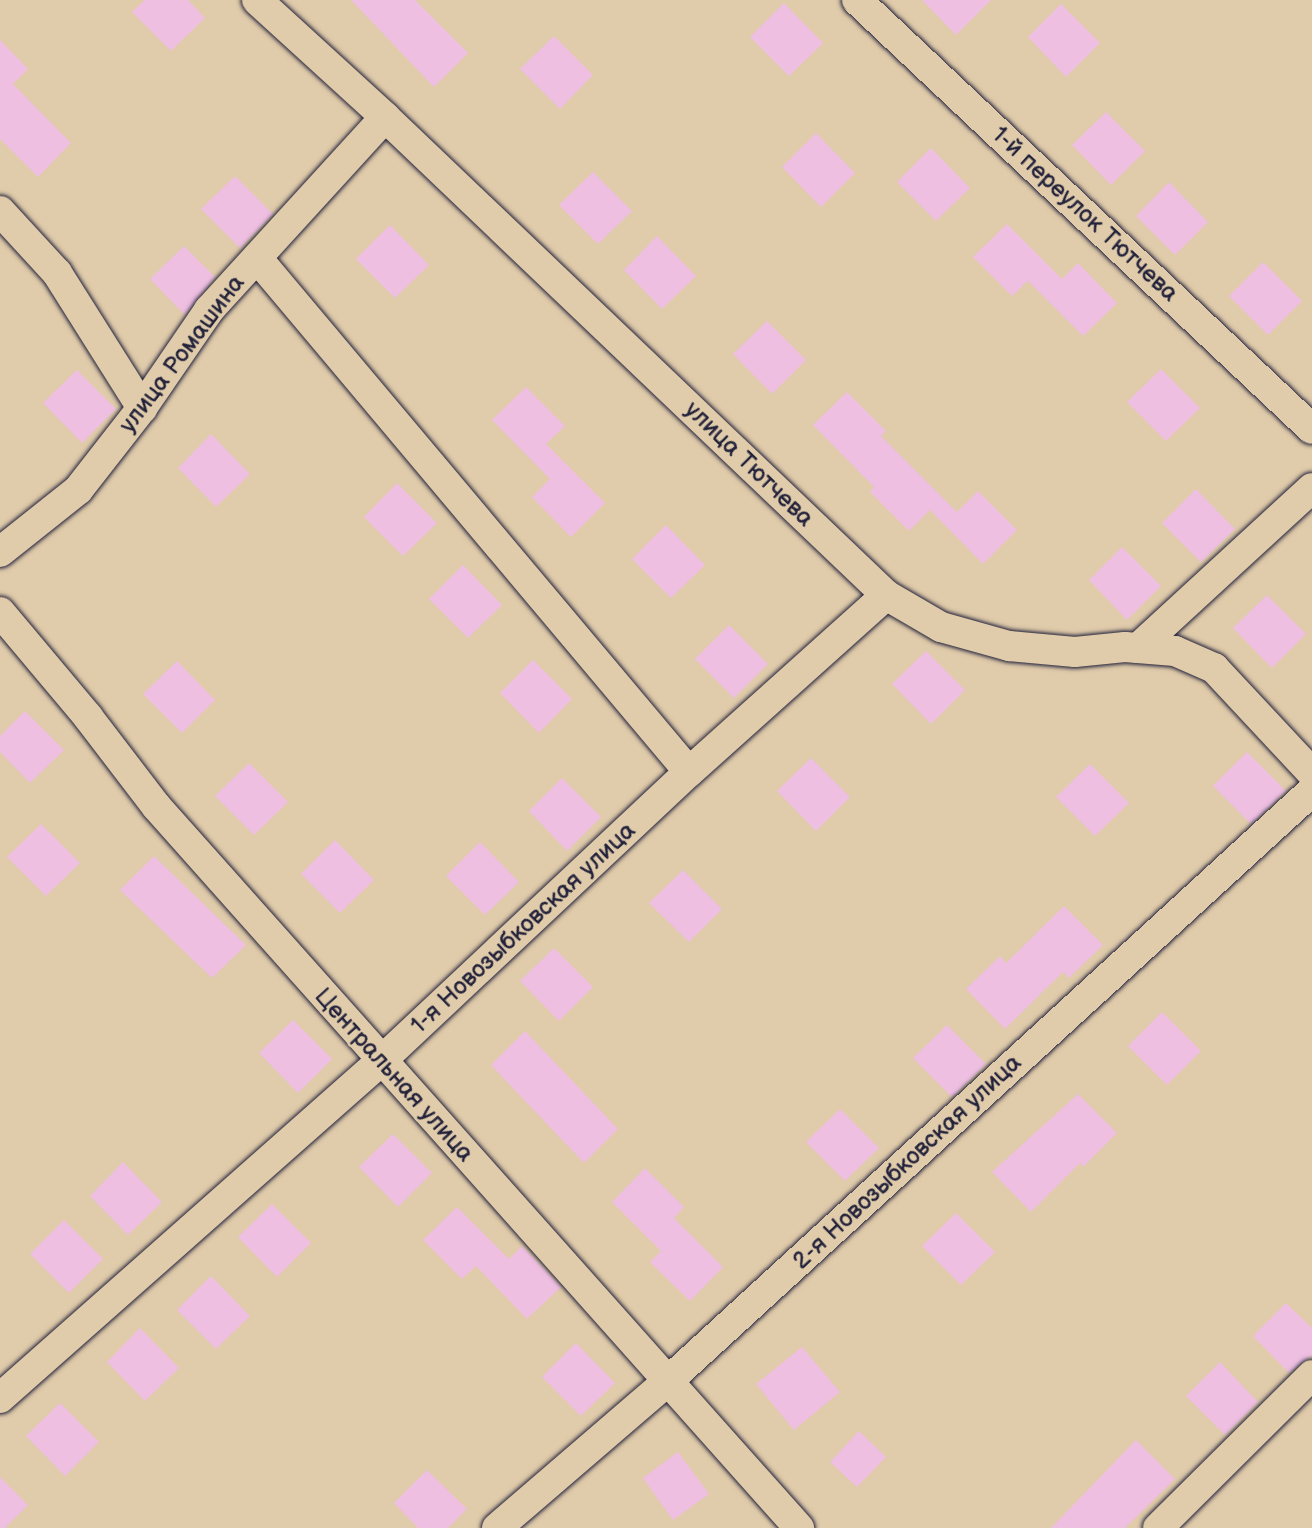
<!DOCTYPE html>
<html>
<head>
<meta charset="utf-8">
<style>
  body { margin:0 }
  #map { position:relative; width:1312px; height:1528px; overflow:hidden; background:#e0cbaa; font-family:"Balsamiq Sans",sans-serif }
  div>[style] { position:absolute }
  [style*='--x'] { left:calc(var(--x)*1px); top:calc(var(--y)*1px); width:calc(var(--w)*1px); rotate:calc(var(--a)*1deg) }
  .building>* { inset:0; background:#eebfe1 }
  .roads { filter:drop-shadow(0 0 2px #22223b) drop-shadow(0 0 2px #22223b) }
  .minor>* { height:30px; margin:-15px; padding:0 15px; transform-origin:15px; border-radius:15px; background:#e0cbaa }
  span { translate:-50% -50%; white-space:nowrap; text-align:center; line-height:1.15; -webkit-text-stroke:5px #e0cbaa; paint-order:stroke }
  .street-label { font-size:24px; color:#22223b }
</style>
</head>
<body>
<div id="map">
  <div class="building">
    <div style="clip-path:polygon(145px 0,188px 0,205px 18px,171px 51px,132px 12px)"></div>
    <div style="clip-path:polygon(351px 0,415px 0,468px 53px,434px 87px)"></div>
    <div style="clip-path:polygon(922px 0,991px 0,956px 35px)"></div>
    <div style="clip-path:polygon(784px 3px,823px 43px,789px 76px,750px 37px)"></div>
    <div style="clip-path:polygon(1061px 4px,1100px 43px,1066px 77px,1028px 37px)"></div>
    <div style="clip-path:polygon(554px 36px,593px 75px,560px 109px,520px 69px)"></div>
    <div style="clip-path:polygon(0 40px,28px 69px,13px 84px,71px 143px,38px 177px,0 139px)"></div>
    <div style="clip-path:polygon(1106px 112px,1145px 151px,1111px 185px,1072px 145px)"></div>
    <div style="clip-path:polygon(816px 133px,855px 173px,821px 207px,782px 167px)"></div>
    <div style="clip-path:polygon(931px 148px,970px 188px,936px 221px,897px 182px)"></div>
    <div style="clip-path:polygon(593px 172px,632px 211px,598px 244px,559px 205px)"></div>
    <div style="clip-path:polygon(235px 176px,273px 214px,240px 248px,201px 209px)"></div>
    <div style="clip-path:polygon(1169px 182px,1208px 222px,1175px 255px,1136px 216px)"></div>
    <div style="clip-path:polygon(1007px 224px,1062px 279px,1078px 263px,1117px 303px,1083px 336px,1028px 281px,1012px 296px,973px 257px)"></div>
    <div style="clip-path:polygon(390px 225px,429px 265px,395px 298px,356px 259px)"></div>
    <div style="clip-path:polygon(657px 236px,696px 276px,662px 309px,624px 270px)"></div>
    <div style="clip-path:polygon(184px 246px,215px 277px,185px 315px,150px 279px)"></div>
    <div style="clip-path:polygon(1263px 262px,1302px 301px,1268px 335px,1229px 296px)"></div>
    <div style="clip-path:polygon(767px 321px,806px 360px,772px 394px,733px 354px)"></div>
    <div style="clip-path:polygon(1161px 369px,1200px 408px,1166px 441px,1127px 402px)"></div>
    <div style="clip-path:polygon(77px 370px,116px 409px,82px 443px,43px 403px)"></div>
    <div style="clip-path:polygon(526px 387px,565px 426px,546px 444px,605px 503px,571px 537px,532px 497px,550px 479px,492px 420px)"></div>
    <div style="clip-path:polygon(847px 392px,886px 431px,881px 436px,957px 512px,978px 491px,1017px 530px,983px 564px,930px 510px,909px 531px,870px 492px,874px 487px,813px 425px)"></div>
    <div style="clip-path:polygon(211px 434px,250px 474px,216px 507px,178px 468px)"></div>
    <div style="clip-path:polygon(397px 483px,437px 523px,403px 556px,364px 517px)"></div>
    <div style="clip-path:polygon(1196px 489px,1235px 529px,1201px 562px,1162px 523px)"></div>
    <div style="clip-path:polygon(666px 525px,705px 565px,671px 598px,632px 559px)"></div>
    <div style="clip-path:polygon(1122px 547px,1161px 586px,1127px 620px,1089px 580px)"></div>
    <div style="clip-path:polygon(463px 565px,502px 605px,468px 638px,429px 599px)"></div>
    <div style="clip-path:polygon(1267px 595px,1306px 634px,1272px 668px,1233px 628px)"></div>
    <div style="clip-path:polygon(729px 625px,768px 664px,734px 698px,695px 659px)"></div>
    <div style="clip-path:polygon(926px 651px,965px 690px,931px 724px,892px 684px)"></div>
    <div style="clip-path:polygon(533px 660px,572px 699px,539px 733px,500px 693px)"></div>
    <div style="clip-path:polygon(177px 661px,215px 700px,182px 733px,143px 694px)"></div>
    <div style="clip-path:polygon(25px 711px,64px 750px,30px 783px,0 752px,0 736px)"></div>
    <div style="clip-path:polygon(1247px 752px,1286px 791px,1251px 824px,1213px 786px)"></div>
    <div style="clip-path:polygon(811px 758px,850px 797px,816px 831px,777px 791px)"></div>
    <div style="clip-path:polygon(249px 763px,288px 802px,254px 835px,215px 796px)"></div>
    <div style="clip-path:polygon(1090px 764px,1129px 803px,1095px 836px,1056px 797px)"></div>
    <div style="clip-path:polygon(562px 778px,601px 817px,567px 851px,529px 811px)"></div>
    <div style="clip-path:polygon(41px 824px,80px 863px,46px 896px,7px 857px)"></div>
    <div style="clip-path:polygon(335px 840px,374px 880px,340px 913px,301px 874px)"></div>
    <div style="clip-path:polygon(480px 842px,519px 882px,485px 915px,446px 876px)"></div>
    <div style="clip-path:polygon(154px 856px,246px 945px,212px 978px,120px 890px)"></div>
    <div style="clip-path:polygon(683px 870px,722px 909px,689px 942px,649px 903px)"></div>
    <div style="clip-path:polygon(1064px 906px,1103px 945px,1069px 978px,1063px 972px,1005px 1029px,966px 989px,1000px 956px,1006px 963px)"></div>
    <div style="clip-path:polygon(554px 948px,593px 987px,559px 1021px,520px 981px)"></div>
    <div style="clip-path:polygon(1162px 1012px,1201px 1051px,1167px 1085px,1128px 1046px)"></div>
    <div style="clip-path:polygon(293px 1020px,332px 1059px,298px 1093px,259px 1053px)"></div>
    <div style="clip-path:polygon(947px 1025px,986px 1064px,952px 1097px,913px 1058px)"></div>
    <div style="clip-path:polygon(525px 1031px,618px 1129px,584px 1163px,491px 1065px)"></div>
    <div style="clip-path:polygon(1078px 1094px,1117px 1133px,1083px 1167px,1080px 1163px,1031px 1212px,992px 1172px)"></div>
    <div style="clip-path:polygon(840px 1109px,879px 1148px,845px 1181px,806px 1142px)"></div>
    <div style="clip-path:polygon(393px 1134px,432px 1173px,398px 1207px,359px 1167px)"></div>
    <div style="clip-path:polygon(123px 1162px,162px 1202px,128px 1235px,90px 1196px)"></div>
    <div style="clip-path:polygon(645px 1168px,684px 1207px,674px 1218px,723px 1267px,690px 1301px,650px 1262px,661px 1251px,612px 1202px)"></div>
    <div style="clip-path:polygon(272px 1204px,311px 1243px,277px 1277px,238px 1237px)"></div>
    <div style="clip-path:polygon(457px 1207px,509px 1259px,522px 1246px,561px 1287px,527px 1319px,476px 1266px,462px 1279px,423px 1240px)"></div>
    <div style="clip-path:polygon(956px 1213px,995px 1252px,961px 1285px,922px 1246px)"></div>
    <div style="clip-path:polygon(64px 1220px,103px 1259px,69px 1293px,30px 1254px)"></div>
    <div style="clip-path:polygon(211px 1276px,250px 1316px,216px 1349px,177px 1310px)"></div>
    <div style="clip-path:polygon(1286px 1303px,1312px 1328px,1312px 1355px,1289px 1373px,1253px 1336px)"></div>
    <div style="clip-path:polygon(140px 1328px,179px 1368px,145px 1401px,107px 1362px)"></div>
    <div style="clip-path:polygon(576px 1343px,615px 1383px,581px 1416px,542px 1377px)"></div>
    <div style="clip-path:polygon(802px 1347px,840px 1392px,794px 1430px,756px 1384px)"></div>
    <div style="clip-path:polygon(1220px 1362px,1258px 1402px,1225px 1435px,1186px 1396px)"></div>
    <div style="clip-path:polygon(60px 1403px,99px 1442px,65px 1476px,26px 1436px)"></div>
    <div style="clip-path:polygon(859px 1431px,886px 1457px,857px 1487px,830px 1462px)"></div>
    <div style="clip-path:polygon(1136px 1440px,1175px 1479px,1125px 1528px,1051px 1528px)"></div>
    <div style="clip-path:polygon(678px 1452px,709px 1494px,673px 1520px,643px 1478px)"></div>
    <div style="clip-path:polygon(427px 1470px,467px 1509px,448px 1528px,418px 1528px,394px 1503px)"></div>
    <div style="clip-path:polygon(0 1477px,28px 1505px,5px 1528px,0 1528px)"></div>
  </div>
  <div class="roads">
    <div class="minor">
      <div style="--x:257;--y:0;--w:173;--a:42.4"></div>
      <div style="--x:385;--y:117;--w:692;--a:43.65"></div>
      <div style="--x:886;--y:595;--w:64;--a:30.2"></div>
      <div style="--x:941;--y:627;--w:71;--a:15.6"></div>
      <div style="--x:1009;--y:646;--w:66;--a:5.2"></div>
      <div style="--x:1075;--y:652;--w:50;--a:-5.7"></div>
      <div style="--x:1125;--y:647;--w:50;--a:4.6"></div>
      <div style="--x:1175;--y:651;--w:43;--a:23.6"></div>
      <div style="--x:1214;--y:668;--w:144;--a:47"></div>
      <div style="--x:857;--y:0;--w:625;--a:43.32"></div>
      <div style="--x:0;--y:211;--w:84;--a:47.4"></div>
      <div style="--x:57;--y:273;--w:160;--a:57.8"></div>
      <div style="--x:257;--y:258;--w:671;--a:49.95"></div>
      <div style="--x:0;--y:552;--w:100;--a:-38.5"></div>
      <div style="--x:78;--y:490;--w:104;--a:-52"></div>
      <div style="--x:142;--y:408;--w:119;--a:-55.6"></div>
      <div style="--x:209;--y:310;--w:261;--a:-47.6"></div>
      <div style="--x:0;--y:612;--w:137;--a:50"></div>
      <div style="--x:88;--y:717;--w:112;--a:52.6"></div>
      <div style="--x:156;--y:806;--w:967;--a:48.31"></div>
      <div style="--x:1138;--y:648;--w:236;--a:-42.6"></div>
      <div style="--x:0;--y:1398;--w:509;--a:-41.49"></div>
      <div style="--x:381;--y:1061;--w:422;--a:-43.2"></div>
      <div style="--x:689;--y:772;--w:265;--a:-41.9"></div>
      <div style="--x:497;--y:1528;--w:224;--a:-40.7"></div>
      <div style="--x:667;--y:1382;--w:875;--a:-42.5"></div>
      <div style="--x:1158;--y:1528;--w:217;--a:-44.8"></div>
    </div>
  </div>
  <div class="street-label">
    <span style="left:1085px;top:214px;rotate:43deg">1-й переулок Тютчева</span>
    <span style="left:182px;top:354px;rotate:-53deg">улица Ромашина</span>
    <span style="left:749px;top:464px;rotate:44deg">улица Тютчева</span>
    <span style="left:523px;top:928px;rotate:-43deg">1-я Новозыбковская улица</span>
    <span style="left:394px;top:1075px;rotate:48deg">Центральная улица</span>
    <span style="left:907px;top:1162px;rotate:-43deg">2-я Новозыбковская улица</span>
  </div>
</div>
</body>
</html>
